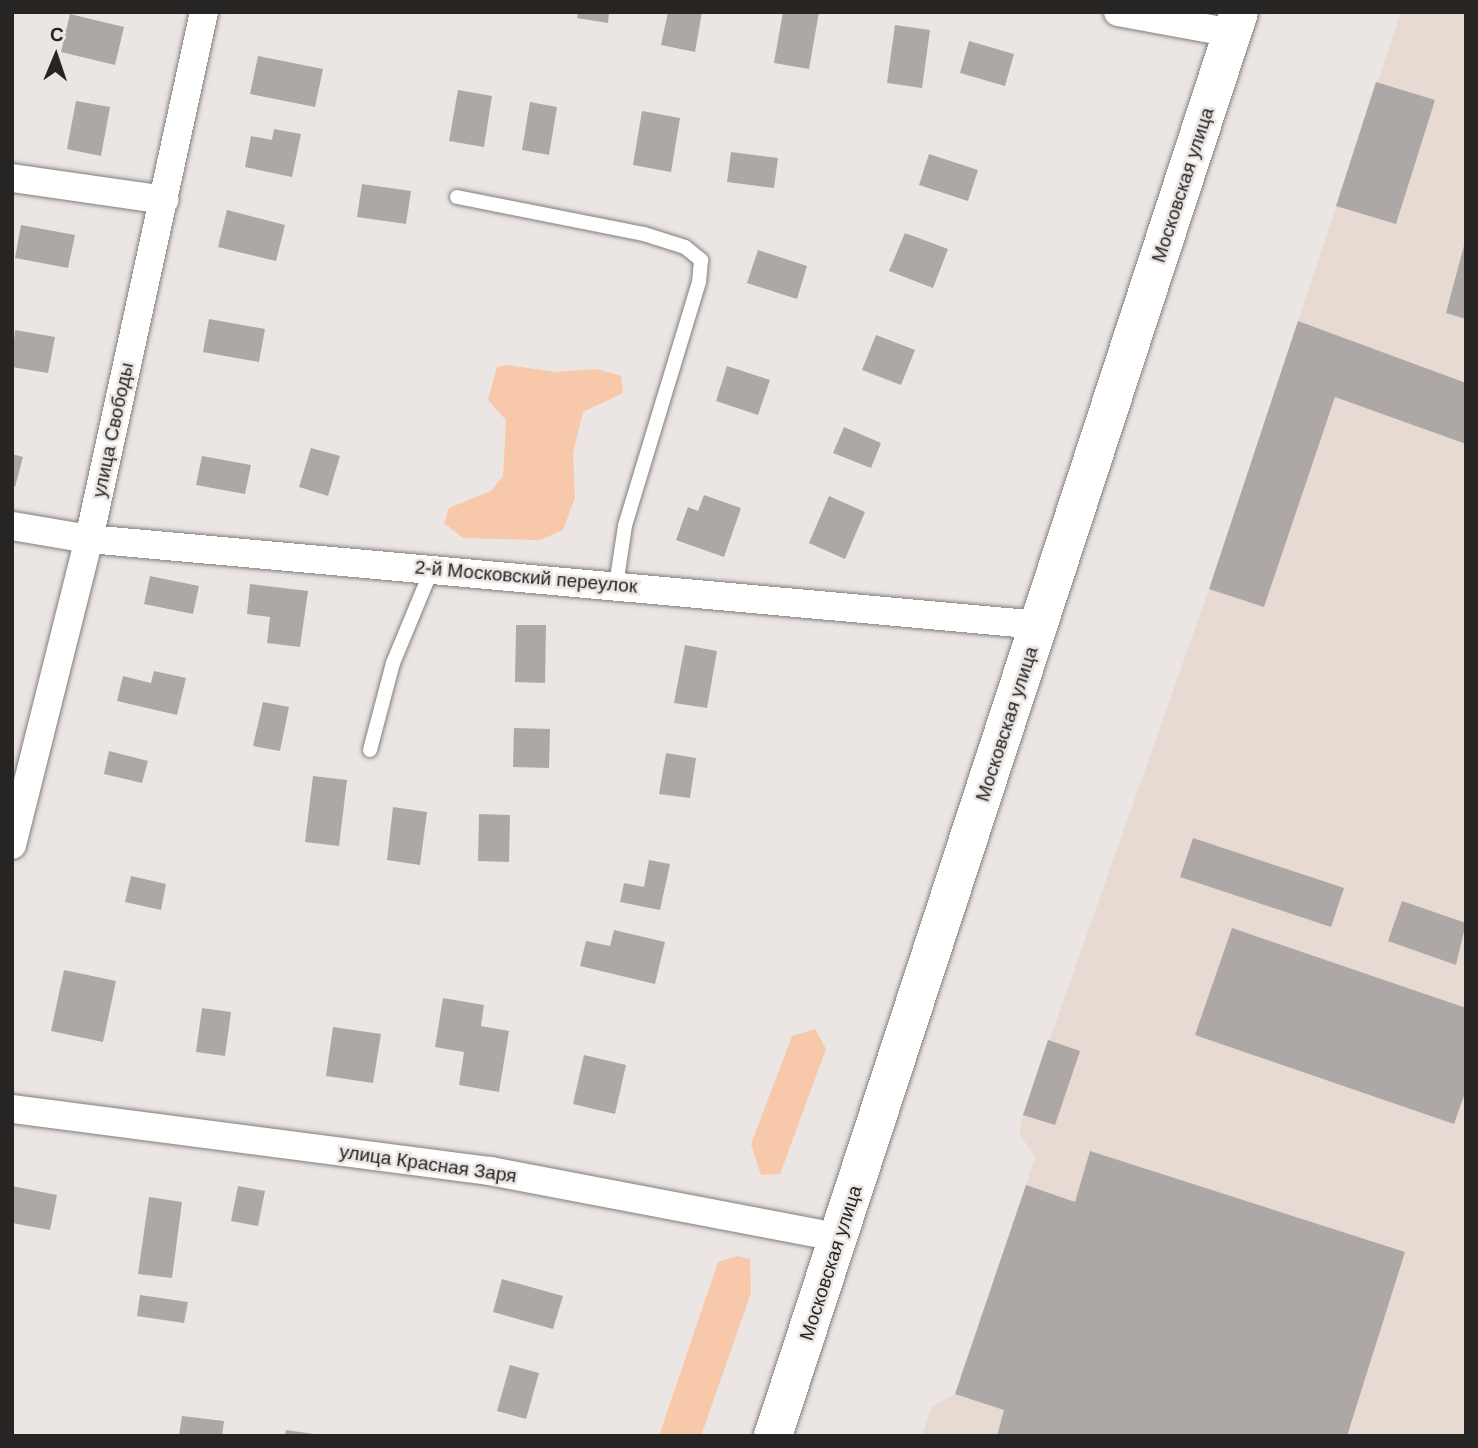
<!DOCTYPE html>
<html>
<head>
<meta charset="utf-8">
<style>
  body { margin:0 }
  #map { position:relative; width:1478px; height:1448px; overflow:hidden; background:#ebe6e3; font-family:Helvetica,sans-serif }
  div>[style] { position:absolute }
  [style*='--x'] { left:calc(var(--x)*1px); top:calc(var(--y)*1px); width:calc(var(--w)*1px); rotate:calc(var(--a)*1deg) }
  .built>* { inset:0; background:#e6dad2 }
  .green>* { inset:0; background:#f7c8aa }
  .building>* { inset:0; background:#ada8a5 }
  .roads { filter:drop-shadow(0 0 2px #827e7b) drop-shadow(0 0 2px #827e7b) }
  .service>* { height:14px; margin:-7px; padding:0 7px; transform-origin:7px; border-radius:7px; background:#fff }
  .minor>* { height:28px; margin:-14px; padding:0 14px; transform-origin:14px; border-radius:14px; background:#fff }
  .secondary>* { height:38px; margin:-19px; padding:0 19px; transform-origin:19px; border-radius:19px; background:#fff }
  span { translate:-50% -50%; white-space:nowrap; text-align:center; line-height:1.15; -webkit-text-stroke:5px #ebe6e3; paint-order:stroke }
  .street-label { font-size:19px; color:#272524 }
  .frame { position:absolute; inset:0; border:14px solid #272524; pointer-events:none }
  .north { position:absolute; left:21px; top:21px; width:70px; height:70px; -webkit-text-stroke:5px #ebe6e3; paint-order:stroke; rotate:2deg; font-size:19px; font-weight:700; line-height:28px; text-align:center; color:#272524 }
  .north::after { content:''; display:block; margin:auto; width:24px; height:32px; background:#272524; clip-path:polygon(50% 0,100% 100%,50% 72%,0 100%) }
</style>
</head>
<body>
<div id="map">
  <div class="built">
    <div style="clip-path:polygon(1401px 12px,1466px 12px,1466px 1436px,922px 1436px,931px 1407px,955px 1394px,1026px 1185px,1035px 1157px,1019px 1133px,1023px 1115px,1209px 589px)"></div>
  </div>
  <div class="green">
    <div style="clip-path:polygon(507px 365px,556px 372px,597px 369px,621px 376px,623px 393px,583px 412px,573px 453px,575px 498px,563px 530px,540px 540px,463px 538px,444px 523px,449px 508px,491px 491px,503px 476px,506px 420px,488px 400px,497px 367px)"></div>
    <div style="clip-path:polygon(815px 1029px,826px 1049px,780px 1174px,761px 1175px,751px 1144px,792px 1036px)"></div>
    <div style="clip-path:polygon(738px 1256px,750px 1259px,751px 1293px,701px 1436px,659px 1436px,718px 1262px)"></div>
  </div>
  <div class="building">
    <div style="clip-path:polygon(578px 12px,609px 12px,608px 23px,577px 18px)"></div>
    <div style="clip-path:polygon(668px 12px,702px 12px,695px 52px,661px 45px)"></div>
    <div style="clip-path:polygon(783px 12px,819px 12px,809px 69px,774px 63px)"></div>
    <div style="clip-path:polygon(70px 14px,124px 27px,115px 65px,61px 52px)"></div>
    <div style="clip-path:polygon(895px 25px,930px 30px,922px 88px,887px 83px)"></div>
    <div style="clip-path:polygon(969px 41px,1014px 54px,1005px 86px,960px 73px)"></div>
    <div style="clip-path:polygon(258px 56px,323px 69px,315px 107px,250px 94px)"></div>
    <div style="clip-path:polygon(1376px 82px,1435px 100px,1396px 224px,1336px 206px)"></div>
    <div style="clip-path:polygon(458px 90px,492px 96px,484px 147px,449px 141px)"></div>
    <div style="clip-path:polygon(76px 101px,110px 107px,101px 156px,67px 149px)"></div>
    <div style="clip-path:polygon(530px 102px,557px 107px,549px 155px,522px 150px)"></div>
    <div style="clip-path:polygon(642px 111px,680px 118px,671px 172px,633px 165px)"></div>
    <div style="clip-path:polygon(274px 129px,301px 134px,292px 177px,245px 167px,251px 136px,272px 140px)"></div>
    <div style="clip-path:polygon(731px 152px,778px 158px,774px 188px,727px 182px)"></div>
    <div style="clip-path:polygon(929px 154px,978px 170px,968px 201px,919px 185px)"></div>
    <div style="clip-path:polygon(362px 184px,411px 191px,406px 224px,357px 217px)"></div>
    <div style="clip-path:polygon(227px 210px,285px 225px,276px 261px,218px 247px)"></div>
    <div style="clip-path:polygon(21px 225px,75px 235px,68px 268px,15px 258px)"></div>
    <div style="clip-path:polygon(905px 233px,948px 249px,933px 288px,889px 271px)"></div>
    <div style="clip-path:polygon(1465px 242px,1466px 242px,1466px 319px,1446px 313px)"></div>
    <div style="clip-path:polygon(758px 250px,807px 266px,797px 299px,747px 283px)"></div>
    <div style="clip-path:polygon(209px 319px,265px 329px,259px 362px,203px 352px)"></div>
    <div style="clip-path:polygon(1298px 321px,1466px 383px,1466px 444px,1335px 397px,1264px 607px,1209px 589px)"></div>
    <div style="clip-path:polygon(15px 330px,55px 337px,48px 373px,12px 367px)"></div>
    <div style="clip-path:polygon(876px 335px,915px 350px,901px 385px,862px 370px)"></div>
    <div style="clip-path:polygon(727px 366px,770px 380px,758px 415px,716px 401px)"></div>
    <div style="clip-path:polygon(844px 427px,881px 443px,871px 468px,833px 453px)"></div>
    <div style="clip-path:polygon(311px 448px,340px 456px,328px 496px,299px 487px)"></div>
    <div style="clip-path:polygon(12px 454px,23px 457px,15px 487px,12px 486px)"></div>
    <div style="clip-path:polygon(202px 456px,251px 465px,245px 494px,196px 485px)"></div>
    <div style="clip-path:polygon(704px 495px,741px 508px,724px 557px,676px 540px,688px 507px,698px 511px)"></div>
    <div style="clip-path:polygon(829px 496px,865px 512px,845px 559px,809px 543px)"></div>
    <div style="clip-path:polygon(150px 576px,199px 586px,193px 614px,144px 604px)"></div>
    <div style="clip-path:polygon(250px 584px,308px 591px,300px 647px,267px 643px,270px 617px,247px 614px)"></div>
    <div style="clip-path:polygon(516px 625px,546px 625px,545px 683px,515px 682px)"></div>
    <div style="clip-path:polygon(685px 645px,717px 651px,707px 708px,674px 703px)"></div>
    <div style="clip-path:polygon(154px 671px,186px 678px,177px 715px,117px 701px,123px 676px,151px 683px)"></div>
    <div style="clip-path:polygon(263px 702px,289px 707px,280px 751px,253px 746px)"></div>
    <div style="clip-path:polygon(514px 728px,550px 729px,549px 768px,513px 767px)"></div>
    <div style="clip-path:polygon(109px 751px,148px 761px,142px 783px,104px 774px)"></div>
    <div style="clip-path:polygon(666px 753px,696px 758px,690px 798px,659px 794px)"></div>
    <div style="clip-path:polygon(313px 776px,347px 780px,339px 846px,305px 842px)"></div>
    <div style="clip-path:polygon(393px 807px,427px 812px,420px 865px,387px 860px)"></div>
    <div style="clip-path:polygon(479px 814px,510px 815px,509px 862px,478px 861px)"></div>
    <div style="clip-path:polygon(1193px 838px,1344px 888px,1331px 927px,1180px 877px)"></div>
    <div style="clip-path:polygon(649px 860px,670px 864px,660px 910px,620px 902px,624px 883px,644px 887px)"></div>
    <div style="clip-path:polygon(131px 876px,166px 884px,161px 910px,125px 902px)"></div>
    <div style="clip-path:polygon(1402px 901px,1466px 923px,1456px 965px,1388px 941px)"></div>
    <div style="clip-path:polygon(1232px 928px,1466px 1008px,1466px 1090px,1454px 1124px,1195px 1035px)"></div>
    <div style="clip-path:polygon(614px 930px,665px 942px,655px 984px,580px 966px,586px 941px,610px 946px)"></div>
    <div style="clip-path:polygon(64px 970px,116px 981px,103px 1042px,51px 1031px)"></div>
    <div style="clip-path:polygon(443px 998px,484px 1005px,481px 1026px,509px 1031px,499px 1092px,459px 1085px,464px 1052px,435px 1047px)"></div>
    <div style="clip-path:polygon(202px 1008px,231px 1012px,225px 1056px,196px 1052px)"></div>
    <div style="clip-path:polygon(333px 1027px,381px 1034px,373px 1083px,326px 1076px)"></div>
    <div style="clip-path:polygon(1048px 1040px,1080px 1051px,1055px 1125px,1023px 1115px)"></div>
    <div style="clip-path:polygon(584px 1055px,626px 1065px,615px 1114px,573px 1104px)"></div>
    <div style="clip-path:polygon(1090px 1151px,1405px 1252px,1347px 1436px,997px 1436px,1004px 1410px,955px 1394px,1026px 1185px,1075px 1202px)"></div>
    <div style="clip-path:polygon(12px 1186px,57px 1195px,50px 1230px,12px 1223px)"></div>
    <div style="clip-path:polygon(238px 1186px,265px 1191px,258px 1226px,231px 1221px)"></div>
    <div style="clip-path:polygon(149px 1197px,182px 1202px,172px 1278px,138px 1274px)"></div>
    <div style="clip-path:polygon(502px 1279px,563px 1296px,553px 1329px,493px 1312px)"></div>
    <div style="clip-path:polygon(140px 1295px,188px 1302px,184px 1323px,137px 1316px)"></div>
    <div style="clip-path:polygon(510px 1365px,539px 1373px,526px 1419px,497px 1411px)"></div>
    <div style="clip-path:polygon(182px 1416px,224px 1421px,222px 1436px,179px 1436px)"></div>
    <div style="clip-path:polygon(286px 1430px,314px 1434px,314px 1436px,285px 1436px)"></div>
  </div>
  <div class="roads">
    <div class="service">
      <div style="--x:457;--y:197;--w:191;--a:11.2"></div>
      <div style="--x:644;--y:234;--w:43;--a:17.6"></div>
      <div style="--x:685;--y:247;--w:21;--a:39"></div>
      <div style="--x:701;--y:260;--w:22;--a:95"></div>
      <div style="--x:699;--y:282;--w:255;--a:106.9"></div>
      <div style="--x:625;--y:526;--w:60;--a:98.7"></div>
      <div style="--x:370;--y:750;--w:90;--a:-75.2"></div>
      <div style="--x:393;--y:663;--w:102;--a:-67.5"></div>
    </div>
    <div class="minor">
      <div style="--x:1118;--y:12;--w:116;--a:10.4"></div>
      <div style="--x:12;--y:178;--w:154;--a:8.2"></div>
      <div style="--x:12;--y:526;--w:78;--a:9.6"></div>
      <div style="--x:89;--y:539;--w:954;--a:5.17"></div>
      <div style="--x:12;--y:845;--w:316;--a:-75.9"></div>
      <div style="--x:89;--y:539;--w:539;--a:-77.69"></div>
      <div style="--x:12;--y:1109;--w:482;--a:7.4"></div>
      <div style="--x:490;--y:1171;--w:356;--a:10.8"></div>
    </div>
    <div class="secondary">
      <div style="--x:773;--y:1436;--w:1498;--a:-71.88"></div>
    </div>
  </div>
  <div class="street-label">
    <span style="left:1183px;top:185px;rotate:-72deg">Московская улица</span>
    <span style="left:113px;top:430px;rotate:-78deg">улица Свободы</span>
    <span style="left:526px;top:577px;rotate:5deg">2-й Московский переулок</span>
    <span style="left:1007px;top:724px;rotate:-72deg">Московская улица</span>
    <span style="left:428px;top:1164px;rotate:8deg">улица Красная Заря</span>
    <span style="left:831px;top:1263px;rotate:-72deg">Московская улица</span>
  </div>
  <div class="frame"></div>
  <div class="north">С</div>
</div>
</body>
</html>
